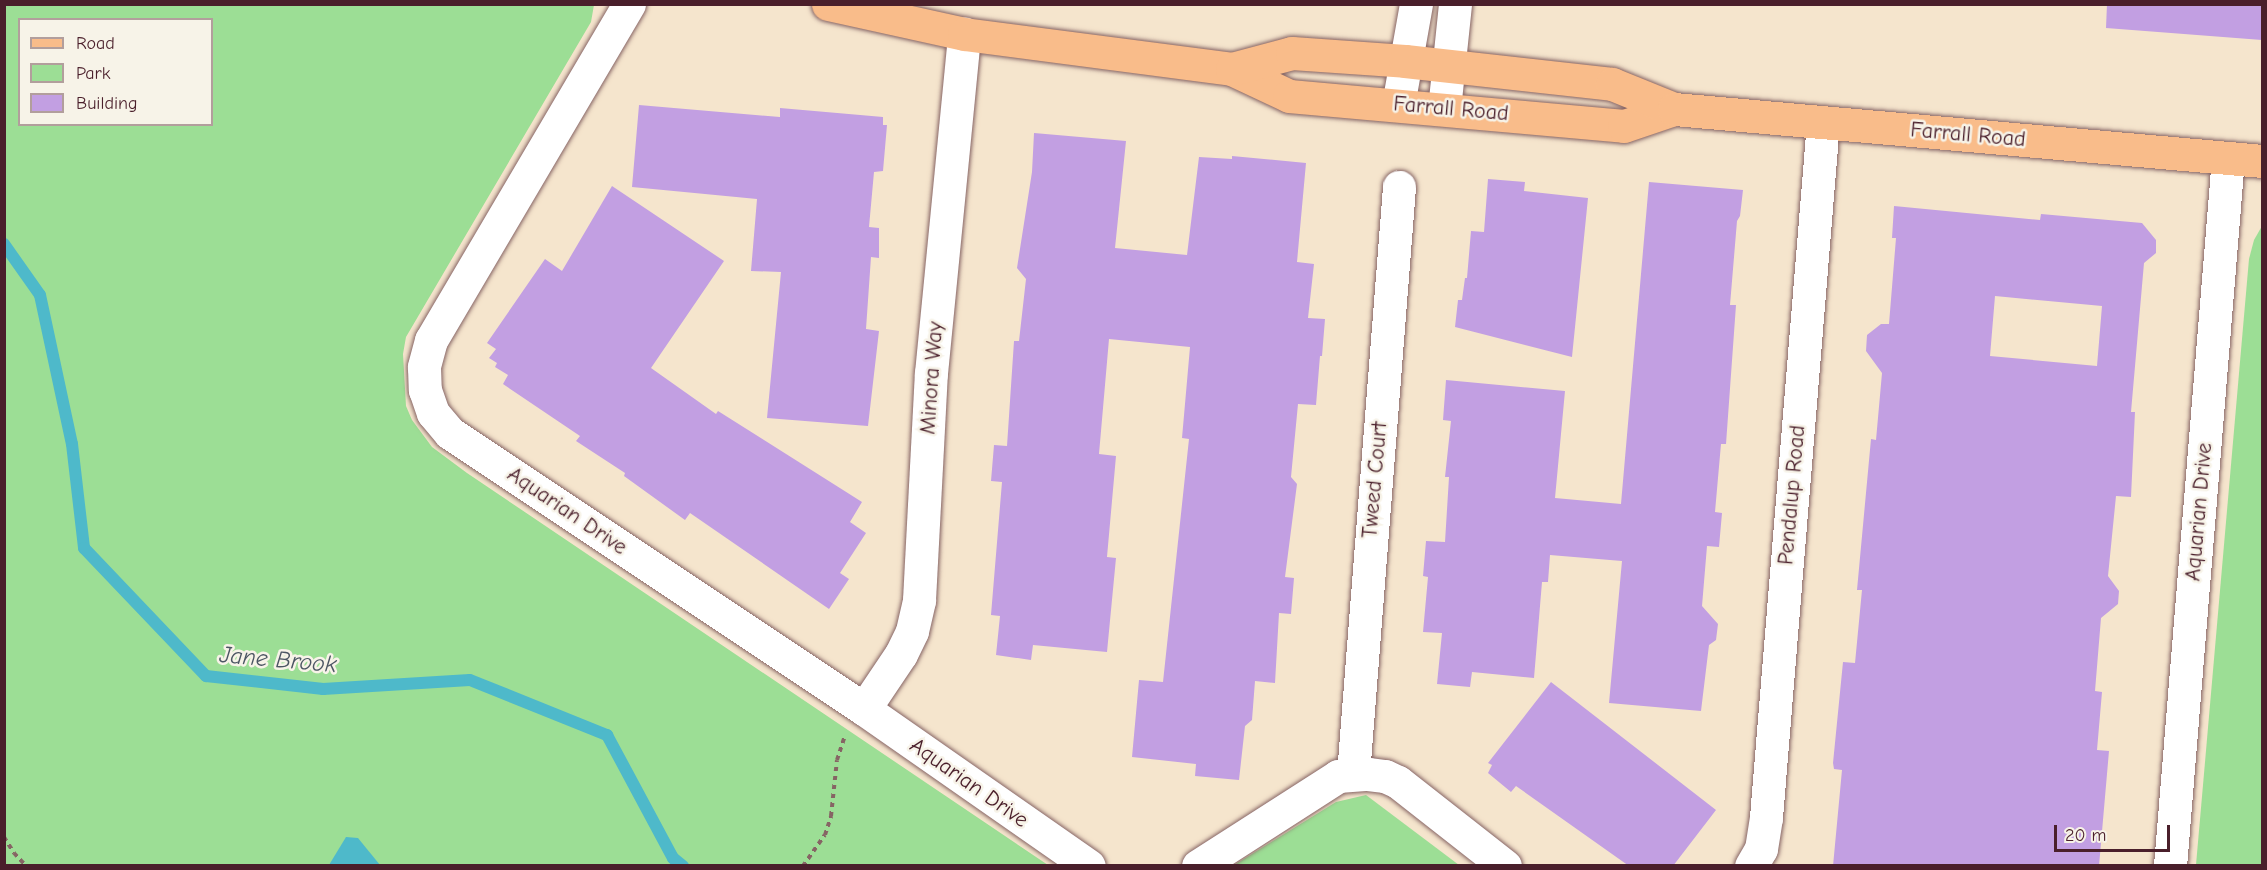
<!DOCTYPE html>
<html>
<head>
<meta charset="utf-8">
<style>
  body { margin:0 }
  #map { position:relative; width:2267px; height:870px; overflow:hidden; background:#f5e5cd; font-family:"Comic Neue",sans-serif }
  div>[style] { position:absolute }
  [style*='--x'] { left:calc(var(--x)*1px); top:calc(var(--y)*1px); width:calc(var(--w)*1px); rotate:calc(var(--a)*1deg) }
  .green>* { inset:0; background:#9cde95 }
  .water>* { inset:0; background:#4eb9ca }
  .stream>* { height:12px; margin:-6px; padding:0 6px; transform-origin:6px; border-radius:6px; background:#4eb9ca }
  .building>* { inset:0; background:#c29fe2 }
  .path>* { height:4px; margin-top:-2px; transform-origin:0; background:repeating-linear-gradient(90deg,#866464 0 4.5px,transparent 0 9px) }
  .roads { filter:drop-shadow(0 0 2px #866464) drop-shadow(0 0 2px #866464) }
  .minor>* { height:33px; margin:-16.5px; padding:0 16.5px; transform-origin:16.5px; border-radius:16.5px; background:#fff }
  .major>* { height:33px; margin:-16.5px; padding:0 16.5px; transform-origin:16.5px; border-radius:16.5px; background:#f9bc8a }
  span { translate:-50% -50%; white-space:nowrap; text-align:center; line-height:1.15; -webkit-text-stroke:5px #f7f3e8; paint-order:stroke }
  .street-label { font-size:22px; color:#4a1f2b }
  .water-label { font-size:24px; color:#4b5563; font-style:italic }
  .frame { position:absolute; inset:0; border:6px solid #4a1f2b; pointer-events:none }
  .legend { position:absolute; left:18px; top:18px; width:195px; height:108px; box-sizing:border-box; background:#f7f3e8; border:2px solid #b29e9c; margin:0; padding:8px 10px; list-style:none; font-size:18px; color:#4a1f2b }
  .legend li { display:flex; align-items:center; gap:12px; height:30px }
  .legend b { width:30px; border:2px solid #b29e9c }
  .scale { position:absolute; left:2054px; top:825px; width:116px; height:27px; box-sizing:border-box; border:3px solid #4a1f2b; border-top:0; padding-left:8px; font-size:18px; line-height:21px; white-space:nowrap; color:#4a1f2b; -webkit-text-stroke:4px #f7f3e8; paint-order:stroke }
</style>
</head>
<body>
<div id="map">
  <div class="green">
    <div style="clip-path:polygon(evenodd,5px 4px,594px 5px,591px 22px,406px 337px,403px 354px,406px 406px,412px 420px,432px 447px,467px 473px,1048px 865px,5px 866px,5px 4px,20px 20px,212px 20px,212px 124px,20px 124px,20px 20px)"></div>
    <div style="clip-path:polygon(2262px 226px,2262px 865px,2196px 865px,2249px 259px,2254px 240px)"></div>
    <div style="clip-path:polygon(1366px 795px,1459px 865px,1234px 865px,1336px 802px)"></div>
  </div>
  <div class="water">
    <div style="clip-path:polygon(346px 837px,358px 838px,380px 865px,329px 865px)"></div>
  </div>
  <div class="stream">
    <div style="--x:4;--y:244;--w:62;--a:54.8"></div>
    <div style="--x:40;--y:295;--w:152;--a:77.9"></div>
    <div style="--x:72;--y:444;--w:105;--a:83.4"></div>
    <div style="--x:84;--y:548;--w:177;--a:46.4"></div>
    <div style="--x:206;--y:676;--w:118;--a:6.3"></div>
    <div style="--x:323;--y:689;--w:147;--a:-3.5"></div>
    <div style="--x:470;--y:680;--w:148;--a:21.9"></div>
    <div style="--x:607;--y:735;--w:140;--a:61.8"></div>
    <div style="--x:673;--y:858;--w:13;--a:39"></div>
  </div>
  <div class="building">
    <div style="clip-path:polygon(2107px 4px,2262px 4px,2262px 40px,2106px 28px)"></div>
    <div style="clip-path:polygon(639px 105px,780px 117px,780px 108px,883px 117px,883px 125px,887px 125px,883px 171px,874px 172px,869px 227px,879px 228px,879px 258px,871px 257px,866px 329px,879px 331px,868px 426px,767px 418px,781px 272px,751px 271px,757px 199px,632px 187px)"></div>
    <div style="clip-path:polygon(1034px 133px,1126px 141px,1115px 248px,1187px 255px,1199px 157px,1232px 159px,1232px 156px,1306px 163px,1297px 262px,1314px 264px,1308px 318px,1325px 319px,1322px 356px,1320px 356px,1316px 405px,1298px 404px,1291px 477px,1297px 484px,1285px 577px,1294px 578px,1291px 614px,1279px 613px,1275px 683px,1255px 681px,1252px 720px,1245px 726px,1239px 780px,1195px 776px,1196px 764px,1132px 757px,1139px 680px,1163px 682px,1189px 439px,1182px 438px,1190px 347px,1109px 339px,1099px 454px,1116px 456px,1107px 557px,1116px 558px,1107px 652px,1033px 645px,1031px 660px,996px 655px,1000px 616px,991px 615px,1002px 482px,991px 481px,994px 445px,1007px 446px,1014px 341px,1019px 341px,1026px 279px,1017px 268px,1032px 172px)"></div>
    <div style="clip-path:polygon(1488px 179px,1525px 182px,1524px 191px,1588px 198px,1572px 357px,1455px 327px,1458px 300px,1462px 300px,1465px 278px,1467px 278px,1471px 231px,1484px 232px)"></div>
    <div style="clip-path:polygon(1649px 182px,1743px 190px,1740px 216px,1737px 221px,1730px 305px,1736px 305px,1726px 444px,1721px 444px,1715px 512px,1722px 513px,1719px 547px,1707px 546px,1702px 606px,1718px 624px,1716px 640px,1709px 645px,1701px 711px,1609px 703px,1622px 561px,1550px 555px,1548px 582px,1542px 582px,1534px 678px,1472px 672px,1470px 687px,1437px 684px,1442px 633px,1423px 632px,1428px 577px,1423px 576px,1426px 541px,1445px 542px,1449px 477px,1445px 477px,1451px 421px,1443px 420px,1446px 380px,1565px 391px,1555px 498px,1621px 504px)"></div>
    <div style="clip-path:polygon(612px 186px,724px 261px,651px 368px,716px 414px,718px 411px,862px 502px,850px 522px,866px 533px,840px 573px,849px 579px,829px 609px,690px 513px,685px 520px,624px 476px,625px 473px,576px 441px,580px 436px,503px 384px,508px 375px,495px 367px,497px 363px,489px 358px,496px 349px,487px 343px,545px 259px,562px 271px)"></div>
    <div style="clip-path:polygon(evenodd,1894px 206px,2040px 220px,2041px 214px,2142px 223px,2156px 240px,2156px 253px,2144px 263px,2131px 412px,2135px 412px,2131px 497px,2116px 496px,2108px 576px,2119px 591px,2118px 604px,2101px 618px,2095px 691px,2102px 692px,2097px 750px,2109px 751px,2099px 866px,1833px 866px,1842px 770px,1834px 769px,1833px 763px,1843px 662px,1855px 663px,1862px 590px,1857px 590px,1871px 439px,1876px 440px,1882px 373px,1866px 351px,1867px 335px,1881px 324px,1889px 324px,1896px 238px,1892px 238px,1894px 206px,1995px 296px,2102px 306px,2097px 366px,1990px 356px,1995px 296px)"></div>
    <div style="clip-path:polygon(1551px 682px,1716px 810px,1673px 866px,1629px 866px,1516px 786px,1511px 792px,1488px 773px,1492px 765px,1488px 763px)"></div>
  </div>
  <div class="path">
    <div style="--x:4;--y:837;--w:19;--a:58"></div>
    <div style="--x:14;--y:853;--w:18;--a:47"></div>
    <div style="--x:803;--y:866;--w:38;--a:-55"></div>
    <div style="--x:825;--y:835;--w:20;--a:-72"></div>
    <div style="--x:831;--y:816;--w:56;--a:-83.9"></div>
    <div style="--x:837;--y:760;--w:23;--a:-72"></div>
  </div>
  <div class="roads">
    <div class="minor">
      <div style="--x:629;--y:4;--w:390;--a:120.5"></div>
      <div style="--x:431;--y:340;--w:28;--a:105"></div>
      <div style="--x:424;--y:367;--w:23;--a:88"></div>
      <div style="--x:425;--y:390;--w:24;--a:71"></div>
      <div style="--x:433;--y:413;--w:26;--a:50"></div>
      <div style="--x:450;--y:433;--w:498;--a:33.7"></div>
      <div style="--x:864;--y:709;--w:274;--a:34.9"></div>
      <div style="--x:1398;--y:105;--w:103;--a:-79.9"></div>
      <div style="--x:1444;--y:109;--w:106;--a:-84"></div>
      <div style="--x:864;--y:709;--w:66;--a:-56.1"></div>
      <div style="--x:901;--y:654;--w:25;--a:-64"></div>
      <div style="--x:912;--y:631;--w:32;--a:-77"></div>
      <div style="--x:919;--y:600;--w:227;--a:-87"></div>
      <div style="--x:931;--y:373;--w:341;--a:-84.4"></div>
      <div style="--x:1353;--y:774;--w:589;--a:-85.52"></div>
      <div style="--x:1198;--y:866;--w:166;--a:-32.7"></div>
      <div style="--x:1338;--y:776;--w:30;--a:-4"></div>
      <div style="--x:1368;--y:774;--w:17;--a:7"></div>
      <div style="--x:1385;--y:776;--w:14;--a:25"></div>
      <div style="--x:1398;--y:782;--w:136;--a:38.1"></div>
      <div style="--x:1751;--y:866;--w:20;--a:-60"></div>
      <div style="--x:1761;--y:849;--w:32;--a:-81"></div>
      <div style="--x:1766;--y:817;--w:697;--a:-85.31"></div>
      <div style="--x:2170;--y:866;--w:710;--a:-85.32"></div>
    </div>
    <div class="major">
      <div style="--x:828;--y:4;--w:139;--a:12.4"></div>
      <div style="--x:964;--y:34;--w:270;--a:7.4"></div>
      <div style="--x:1232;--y:69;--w:63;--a:25.3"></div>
      <div style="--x:1289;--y:96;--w:336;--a:5.1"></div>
      <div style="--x:1624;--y:126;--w:53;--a:-18.8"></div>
      <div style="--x:1232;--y:69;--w:62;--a:-14.9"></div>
      <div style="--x:1292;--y:53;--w:113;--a:4"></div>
      <div style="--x:1405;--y:61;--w:208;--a:6.3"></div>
      <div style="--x:1612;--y:84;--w:67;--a:22"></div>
      <div style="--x:1674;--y:109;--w:590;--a:5.05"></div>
    </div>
  </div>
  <div class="street-label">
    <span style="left:1451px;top:109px;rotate:5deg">Farrall Road</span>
    <span style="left:1968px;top:135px;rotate:5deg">Farrall Road</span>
    <span style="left:932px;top:378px;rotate:-86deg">Minora Way</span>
    <span style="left:1375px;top:480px;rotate:-85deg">Tweed Court</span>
    <span style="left:1792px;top:495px;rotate:-85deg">Pendalup Road</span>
    <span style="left:567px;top:511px;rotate:34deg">Aquarian Drive</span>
    <span style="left:2199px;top:512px;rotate:-85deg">Aquarian Drive</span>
    <span style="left:969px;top:783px;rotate:35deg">Aquarian Drive</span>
  </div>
  <div class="water-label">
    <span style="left:278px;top:660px;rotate:5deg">Jane Brook</span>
  </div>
  <div class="frame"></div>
  <ul class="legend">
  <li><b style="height:8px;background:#f9bc8a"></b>Road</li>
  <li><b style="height:16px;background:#9cde95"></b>Park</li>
  <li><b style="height:16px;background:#c29fe2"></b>Building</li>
  </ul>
  <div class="scale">20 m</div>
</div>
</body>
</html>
